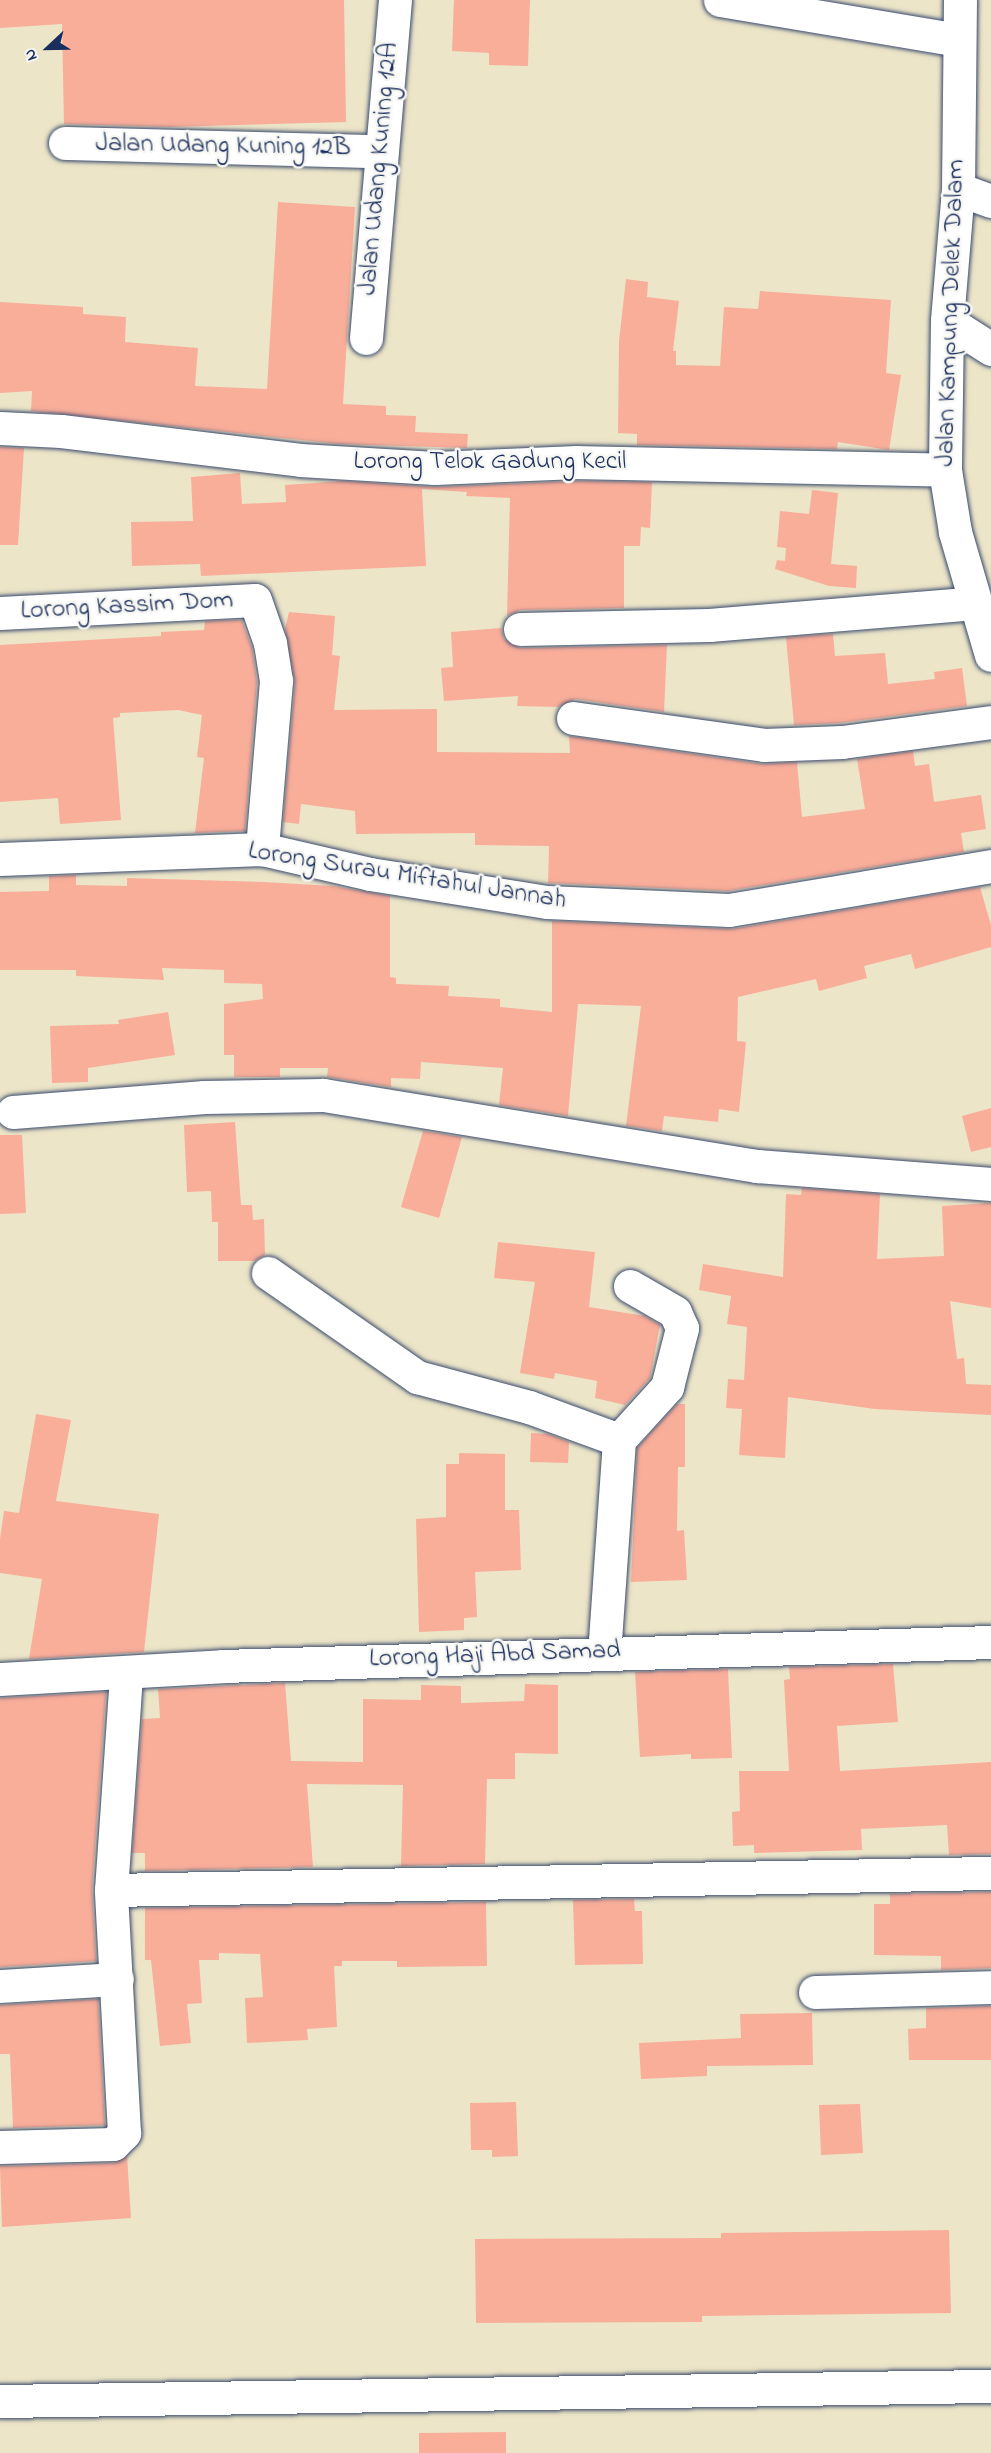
<!DOCTYPE html>
<html>
<head>
<meta charset="utf-8">
<style>
  body { margin:0 }
  #map { position:relative; width:991px; height:2453px; overflow:hidden; background:#ece5c8; font-family:"Indie Flower",sans-serif }
  div>[style] { position:absolute }
  [style*='--x'] { left:calc(var(--x)*1px); top:calc(var(--y)*1px); width:calc(var(--w)*1px); rotate:calc(var(--a)*1deg) }
  .building>* { inset:0; background:#f9ae9a }
  .roads { filter:drop-shadow(0 0 2px #3a4a6e) drop-shadow(0 0 2px #3a4a6e) }
  .minor>* { height:33px; margin:-16.5px; padding:0 16.5px; transform-origin:16.5px; border-radius:16.5px; background:#fff }
  span { translate:-50% -50%; white-space:nowrap; text-align:center; line-height:1.15; -webkit-text-stroke:5px #f6f6f2; paint-order:stroke }
  .street-label { font-size:26px; color:#1b2f5e }
  .north { position:absolute; left:18px; top:18px; width:60px; height:60px; -webkit-text-stroke:4px #f6f6f2; paint-order:stroke; rotate:248deg; font-size:16px; font-weight:700; line-height:24px; text-align:center; color:#1b2f5e }
  .north::after { content:''; display:block; margin:auto; width:21px; height:27px; background:#1b2f5e; clip-path:polygon(50% 0,100% 100%,50% 72%,0 100%) }
</style>
</head>
<body>
<div id="map">
  <div class="building">
    <div style="clip-path:polygon(0 0,344px 0,346px 122px,169px 127px,64px 124px,62px 24px,0 28px)"></div>
    <div style="clip-path:polygon(454px 0,530px 0,528px 66px,489px 65px,489px 53px,452px 51px)"></div>
    <div style="clip-path:polygon(278px 202px,355px 207px,343px 404px,386px 406px,386px 415px,416px 416px,415px 432px,468px 434px,467px 448px,339px 444px,31px 411px,32px 391px,0 393px,0 302px,83px 307px,83px 314px,126px 317px,125px 342px,198px 348px,195px 386px,267px 389px)"></div>
    <div style="clip-path:polygon(626px 279px,648px 282px,647px 297px,679px 301px,673px 351px,676px 351px,676px 365px,720px 366px,724px 307px,758px 309px,760px 291px,891px 300px,886px 373px,901px 375px,889px 450px,838px 442px,837px 449px,637px 445px,637px 434px,618px 433px,619px 341px)"></div>
    <div style="clip-path:polygon(0 447px,24px 448px,18px 545px,0 545px)"></div>
    <div style="clip-path:polygon(240px 473px,242px 504px,286px 502px,285px 485px,343px 481px,436px 487px,577px 481px,652px 482px,650px 528px,641px 527px,640px 546px,624px 546px,624px 608px,520px 610px,507px 616px,510px 498px,466px 496px,467px 492px,422px 489px,426px 566px,201px 576px,200px 564px,132px 566px,131px 522px,193px 521px,191px 477px)"></div>
    <div style="clip-path:polygon(812px 490px,838px 493px,831px 564px,857px 566px,856px 588px,829px 586px,775px 569px,777px 560px,785px 561px,786px 548px,777px 547px,780px 511px,809px 514px)"></div>
    <div style="clip-path:polygon(289px 612px,335px 616px,332px 655px,340px 656px,334px 710px,437px 709px,437px 752px,570px 753px,569px 736px,762px 764px,797px 762px,802px 817px,865px 809px,857px 759px,913px 751px,915px 766px,929px 764px,934px 802px,981px 795px,986px 829px,961px 833px,964px 852px,728px 891px,548px 883px,549px 846px,475px 845px,475px 833px,356px 834px,355px 811px,301px 804px,299px 824px,283px 822px,295px 683px,285px 629px)"></div>
    <div style="clip-path:polygon(237px 620px,242px 621px,252px 648px,257px 682px,245px 831px,195px 833px,204px 758px,197px 757px,202px 715px,178px 710px,120px 713px,120px 717px,113px 718px,121px 820px,60px 824px,58px 798px,0 802px,0 645px,161px 636px,161px 632px,204px 630px,205px 621px)"></div>
    <div style="clip-path:polygon(501px 628px,504px 639px,520px 648px,667px 645px,664px 712px,576px 699px,558px 707px,517px 706px,518px 696px,444px 701px,441px 668px,453px 667px,451px 632px)"></div>
    <div style="clip-path:polygon(833px 634px,835px 656px,885px 653px,888px 684px,935px 679px,934px 672px,962px 668px,967px 706px,840px 723px,794px 725px,786px 637px)"></div>
    <div style="clip-path:polygon(76px 875px,76px 885px,127px 886px,127px 878px,264px 882px,333px 886px,390px 896px,390px 977px,396px 978px,396px 984px,449px 986px,448px 996px,500px 999px,500px 1007px,552px 1012px,552px 921px,732px 929px,980px 887px,991px 925px,991px 947px,915px 969px,911px 954px,864px 966px,867px 978px,819px 991px,816px 979px,738px 997px,737px 1041px,746px 1042px,739px 1112px,719px 1109px,718px 1122px,664px 1116px,662px 1131px,626px 1126px,641px 1006px,578px 1004px,568px 1116px,499px 1105px,503px 1068px,421px 1062px,420px 1079px,391px 1078px,391px 1087px,327px 1077px,328px 1068px,280px 1068px,280px 1077px,234px 1077px,234px 1055px,224px 1055px,224px 1004px,263px 999px,262px 984px,224px 983px,224px 970px,162px 968px,164px 980px,76px 976px,76px 970px,0 970px,0 892px,49px 891px,49px 876px)"></div>
    <div style="clip-path:polygon(168px 1012px,175px 1055px,88px 1068px,88px 1082px,52px 1083px,50px 1026px,119px 1024px,118px 1020px)"></div>
    <div style="clip-path:polygon(991px 1108px,991px 1147px,971px 1152px,962px 1116px)"></div>
    <div style="clip-path:polygon(235px 1122px,241px 1205px,252px 1205px,253px 1220px,264px 1219px,265px 1255px,254px 1261px,218px 1261px,218px 1222px,212px 1222px,211px 1191px,187px 1192px,184px 1125px)"></div>
    <div style="clip-path:polygon(423px 1131px,462px 1137px,439px 1218px,401px 1207px)"></div>
    <div style="clip-path:polygon(0 1135px,22px 1135px,26px 1213px,0 1214px)"></div>
    <div style="clip-path:polygon(802px 1188px,880px 1194px,877px 1259px,944px 1256px,942px 1206px,991px 1203px,991px 1308px,950px 1301px,957px 1359px,964px 1358px,966px 1384px,991px 1385px,991px 1415px,875px 1409px,788px 1397px,785px 1458px,739px 1455px,742px 1409px,726px 1408px,728px 1379px,744px 1380px,747px 1327px,727px 1324px,731px 1296px,699px 1290px,703px 1264px,783px 1277px,786px 1194px,801px 1195px)"></div>
    <div style="clip-path:polygon(498px 1242px,595px 1252px,589px 1307px,645px 1316px,660px 1325px,650px 1378px,625px 1405px,595px 1398px,597px 1381px,555px 1373px,554px 1379px,520px 1373px,535px 1282px,494px 1278px)"></div>
    <div style="clip-path:polygon(677px 1404px,685px 1404px,685px 1467px,678px 1467px,677px 1531px,684px 1530px,687px 1580px,631px 1582px,637px 1448px)"></div>
    <div style="clip-path:polygon(36px 1414px,71px 1420px,56px 1501px,159px 1514px,144px 1652px,29px 1659px,42px 1579px,0 1573px,0 1539px,4px 1511px,19px 1513px)"></div>
    <div style="clip-path:polygon(531px 1433px,548px 1434px,569px 1442px,568px 1463px,530px 1462px)"></div>
    <div style="clip-path:polygon(459px 1453px,505px 1454px,505px 1510px,519px 1510px,521px 1570px,475px 1572px,477px 1617px,464px 1618px,464px 1630px,419px 1632px,416px 1519px,446px 1517px,446px 1464px,459px 1464px)"></div>
    <div style="clip-path:polygon(893px 1664px,898px 1722px,837px 1726px,840px 1771px,991px 1762px,991px 1854px,949px 1855px,947px 1825px,861px 1829px,862px 1850px,754px 1853px,754px 1845px,733px 1846px,732px 1812px,740px 1811px,739px 1771px,789px 1771px,784px 1680px,790px 1679px,789px 1667px)"></div>
    <div style="clip-path:polygon(728px 1669px,732px 1758px,691px 1759px,691px 1754px,640px 1757px,635px 1672px)"></div>
    <div style="clip-path:polygon(285px 1683px,291px 1761px,363px 1762px,363px 1699px,421px 1700px,421px 1685px,461px 1686px,461px 1703px,524px 1701px,525px 1684px,558px 1685px,558px 1754px,515px 1753px,515px 1779px,487px 1779px,485px 1864px,401px 1866px,403px 1785px,307px 1784px,313px 1867px,145px 1871px,145px 1853px,132px 1853px,142px 1719px,160px 1718px,158px 1689px)"></div>
    <div style="clip-path:polygon(106px 1692px,92px 1889px,96px 1961px,0 1967px,0 1698px)"></div>
    <div style="clip-path:polygon(991px 1892px,991px 1968px,941px 1970px,941px 1956px,874px 1955px,874px 1904px,890px 1904px,890px 1894px)"></div>
    <div style="clip-path:polygon(634px 1899px,635px 1911px,642px 1911px,643px 1964px,575px 1965px,573px 1900px)"></div>
    <div style="clip-path:polygon(486px 1902px,487px 1966px,397px 1967px,397px 1961px,342px 1961px,342px 1966px,334px 1966px,337px 2027px,307px 2029px,308px 2040px,247px 2043px,245px 1998px,263px 1997px,260px 1954px,219px 1953px,219px 1960px,199px 1960px,202px 2003px,187px 2004px,191px 2043px,160px 2046px,151px 1960px,145px 1960px,145px 1908px)"></div>
    <div style="clip-path:polygon(98px 1999px,105px 2125px,13px 2128px,10px 2054px,0 2054px,0 2005px)"></div>
    <div style="clip-path:polygon(991px 2006px,991px 2060px,909px 2060px,908px 2029px,926px 2028px,926px 2008px)"></div>
    <div style="clip-path:polygon(812px 2013px,813px 2065px,707px 2066px,707px 2076px,641px 2079px,639px 2043px,741px 2038px,740px 2014px)"></div>
    <div style="clip-path:polygon(516px 2102px,518px 2156px,492px 2157px,492px 2150px,471px 2150px,470px 2103px)"></div>
    <div style="clip-path:polygon(860px 2104px,863px 2153px,821px 2155px,819px 2105px)"></div>
    <div style="clip-path:polygon(127px 2156px,131px 2218px,2px 2227px,0 2166px,114px 2163px)"></div>
    <div style="clip-path:polygon(949px 2230px,951px 2313px,702px 2316px,702px 2322px,476px 2323px,475px 2239px,721px 2238px,721px 2233px)"></div>
    <div style="clip-path:polygon(506px 2432px,506px 2453px,419px 2453px,419px 2433px)"></div>
  </div>
  <div class="roads">
    <div class="minor">
      <div style="--x:720;--y:0;--w:242;--a:9.5"></div>
      <div style="--x:960;--y:0;--w:189;--a:90.6"></div>
      <div style="--x:958;--y:189;--w:132;--a:94.8"></div>
      <div style="--x:947;--y:321;--w:149;--a:90.8"></div>
      <div style="--x:945;--y:470;--w:63;--a:80.8"></div>
      <div style="--x:955;--y:532;--w:128;--a:73.7"></div>
      <div style="--x:65;--y:143;--w:315;--a:1.5"></div>
      <div style="--x:958;--y:189;--w:35;--a:20"></div>
      <div style="--x:947;--y:321;--w:52;--a:32.5"></div>
      <div style="--x:366;--y:338;--w:339;--a:-85.1"></div>
      <div style="--x:0;--y:428;--w:61;--a:2.8"></div>
      <div style="--x:61;--y:431;--w:241;--a:6.9"></div>
      <div style="--x:300;--y:460;--w:135;--a:3.4"></div>
      <div style="--x:435;--y:468;--w:142;--a:-2.4"></div>
      <div style="--x:577;--y:462;--w:368;--a:1.2"></div>
      <div style="--x:0;--y:613;--w:255;--a:-2.9"></div>
      <div style="--x:255;--y:600;--w:46;--a:70.8"></div>
      <div style="--x:270;--y:643;--w:38;--a:81"></div>
      <div style="--x:276;--y:681;--w:169;--a:94.8"></div>
      <div style="--x:520;--y:629;--w:189;--a:-1.2"></div>
      <div style="--x:709;--y:625;--w:267;--a:-4.7"></div>
      <div style="--x:573;--y:718;--w:193;--a:8"></div>
      <div style="--x:764;--y:745;--w:78;--a:-2.2"></div>
      <div style="--x:842;--y:742;--w:150;--a:-7.6"></div>
      <div style="--x:0;--y:859;--w:262;--a:-2.2"></div>
      <div style="--x:262;--y:849;--w:111;--a:13"></div>
      <div style="--x:370;--y:874;--w:179;--a:9"></div>
      <div style="--x:547;--y:902;--w:182;--a:2.5"></div>
      <div style="--x:729;--y:910;--w:266;--a:-9.5"></div>
      <div style="--x:13;--y:1112;--w:192;--a:-4.5"></div>
      <div style="--x:204;--y:1097;--w:119;--a:-1"></div>
      <div style="--x:323;--y:1095;--w:440;--a:9.3"></div>
      <div style="--x:757;--y:1166;--w:235;--a:4.4"></div>
      <div style="--x:268;--y:1273;--w:182;--a:34.9"></div>
      <div style="--x:417;--y:1377;--w:116;--a:15"></div>
      <div style="--x:529;--y:1407;--w:96;--a:20.1"></div>
      <div style="--x:619;--y:1440;--w:213;--a:94"></div>
      <div style="--x:619;--y:1440;--w:72;--a:-47.8"></div>
      <div style="--x:667;--y:1387;--w:61;--a:-75.7"></div>
      <div style="--x:682;--y:1328;--w:17;--a:-114"></div>
      <div style="--x:675;--y:1312;--w:52;--a:-150"></div>
      <div style="--x:0;--y:1679;--w:223;--a:-3.3"></div>
      <div style="--x:223;--y:1666;--w:768;--a:-1.79"></div>
      <div style="--x:111;--y:1890;--w:880;--a:-1.11"></div>
      <div style="--x:0;--y:1986;--w:117;--a:-3.4"></div>
      <div style="--x:815;--y:1992;--w:176;--a:-1.6"></div>
      <div style="--x:0;--y:2147;--w:113;--a:-1.5"></div>
      <div style="--x:113;--y:2144;--w:16;--a:-45"></div>
      <div style="--x:124;--y:2133;--w:243;--a:-93.1"></div>
      <div style="--x:111;--y:1890;--w:218;--a:-86"></div>
      <div style="--x:0;--y:2401;--w:991;--a:-0.87"></div>
    </div>
  </div>
  <div class="street-label">
    <span style="left:223px;top:147px;rotate:1deg">Jalan Udang Kuning 12B</span>
    <span style="left:380px;top:169px;rotate:-85deg">Jalan Udang Kuning 12A</span>
    <span style="left:952px;top:313px;rotate:-88deg">Jalan Kampung Delek Dalam</span>
    <span style="left:490px;top:463px">Lorong Telok Gadung Kecil</span>
    <span style="left:127px;top:607px;rotate:-3deg">Lorong Kassim Dom</span>
    <span style="left:407px;top:877px;rotate:9deg">Lorong Surau Miftahul Jannah</span>
    <span style="left:495px;top:1656px;rotate:-2deg">Lorong Haji Abd Samad</span>
  </div>
  <div class="north">N</div>
</div>
</body>
</html>
